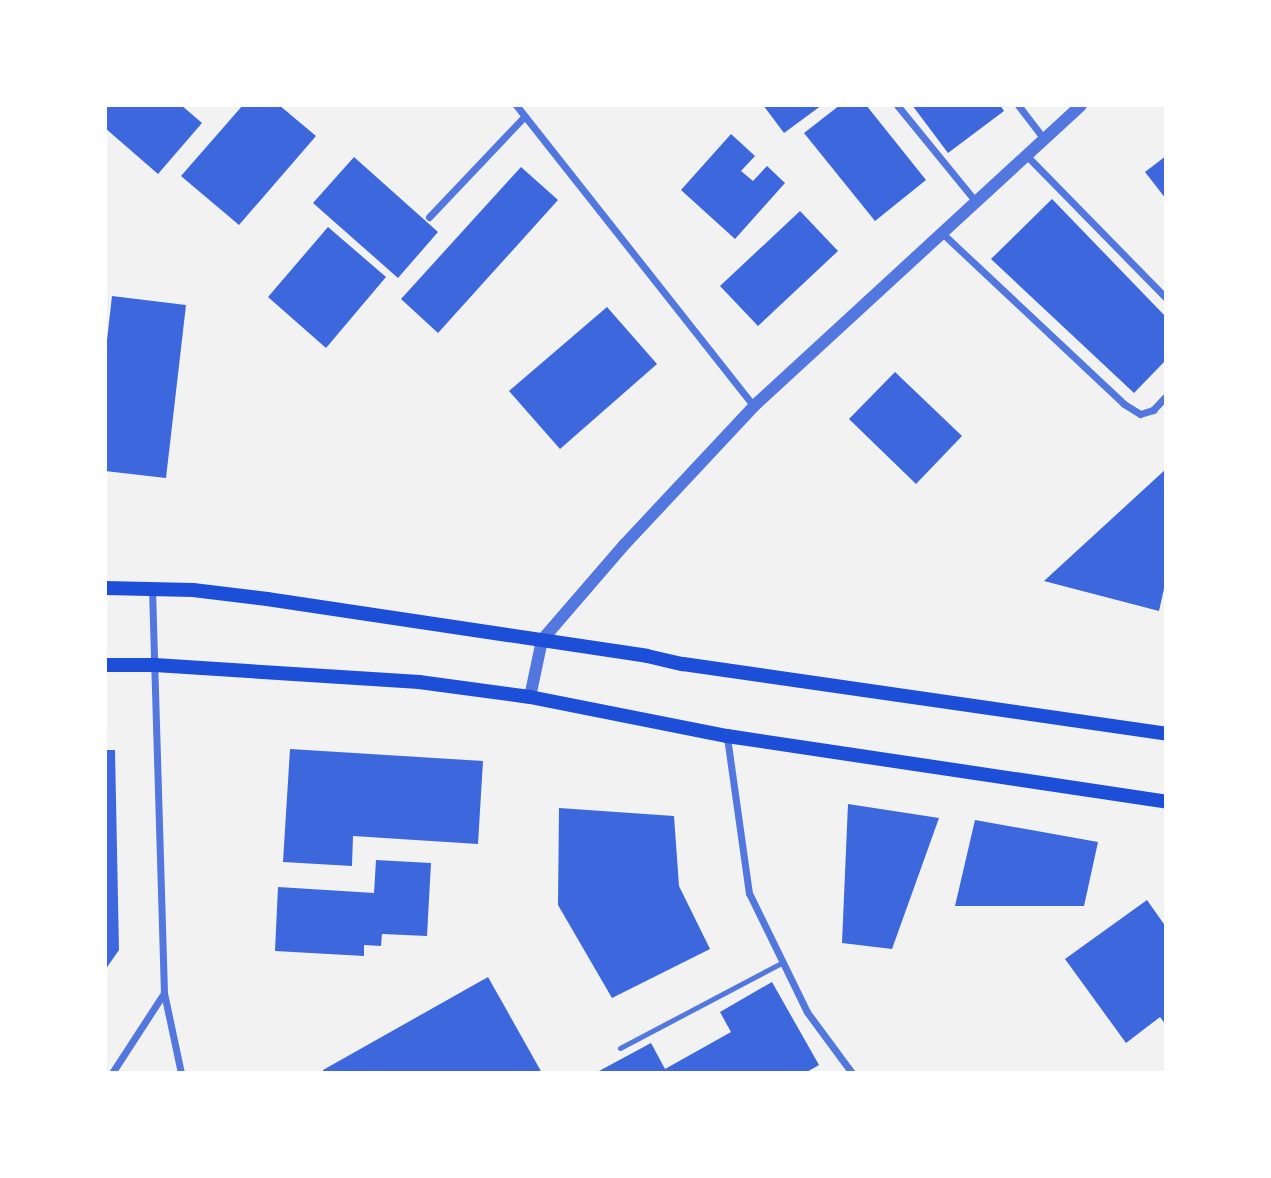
<!DOCTYPE html>
<html>
<head>
<meta charset="utf-8">
<style>
  body { margin:0 }
  #map { position:relative; width:1271px; height:1178px; overflow:hidden; background:#f2f2f2; font-family:"Noto Sans",sans-serif }
  div>[style] { position:absolute }
  [style*='--x'] { left:calc(var(--x)*1px); top:calc(var(--y)*1px); width:calc(var(--w)*1px); rotate:calc(var(--a)*1deg) }
  .building>* { inset:0; background:#3d67dc }
  .service>* { height:5px; margin:-2.5px; padding:0 2.5px; transform-origin:2.5px; border-radius:2.5px; background:#5277de }
  .minor>* { height:7px; margin:-3.5px; padding:0 3.5px; transform-origin:3.5px; border-radius:3.5px; background:#5277de }
  .tertiary>* { height:12px; margin:-6px; padding:0 6px; transform-origin:6px; border-radius:6px; background:#5277de }
  .secondary>* { height:14px; margin:-7px; padding:0 7px; transform-origin:7px; border-radius:7px; background:#1d4ed8 }
  span { translate:-50% -50%; white-space:nowrap; text-align:center; line-height:1.15; -webkit-text-stroke:7px #fff; paint-order:stroke }
  .frame { position:absolute; inset:0; border:107px solid #fff; pointer-events:none }
</style>
</head>
<body>
<div id="map">
  <div class="building">
    <div style="clip-path:polygon(105px 105px,181px 105px,202px 123px,158px 174px,105px 128px)"></div>
    <div style="clip-path:polygon(243px 105px,279px 105px,316px 136px,239px 225px,181px 176px)"></div>
    <div style="clip-path:polygon(763px 105px,822px 105px,784px 133px)"></div>
    <div style="clip-path:polygon(840px 105px,866px 105px,926px 180px,875px 221px,804px 133px)"></div>
    <div style="clip-path:polygon(912px 105px,1000px 105px,1004px 111px,948px 153px)"></div>
    <div style="clip-path:polygon(731px 134px,755px 156px,741px 171px,753px 181px,767px 166px,785px 183px,735px 239px,681px 190px)"></div>
    <div style="clip-path:polygon(1166px 156px,1166px 199px,1145px 172px)"></div>
    <div style="clip-path:polygon(354px 157px,438px 232px,398px 278px,313px 203px)"></div>
    <div style="clip-path:polygon(521px 167px,558px 200px,438px 333px,401px 299px)"></div>
    <div style="clip-path:polygon(1052px 199px,1166px 317px,1166px 360px,1134px 393px,991px 259px)"></div>
    <div style="clip-path:polygon(800px 211px,838px 251px,758px 326px,720px 286px)"></div>
    <div style="clip-path:polygon(328px 227px,386px 277px,326px 348px,268px 297px)"></div>
    <div style="clip-path:polygon(112px 296px,186px 305px,166px 478px,105px 471px,105px 358px)"></div>
    <div style="clip-path:polygon(607px 307px,657px 364px,560px 449px,509px 391px)"></div>
    <div style="clip-path:polygon(895px 372px,962px 436px,916px 484px,849px 419px)"></div>
    <div style="clip-path:polygon(1166px 469px,1166px 580px,1159px 611px,1044px 581px)"></div>
    <div style="clip-path:polygon(290px 749px,483px 761px,478px 844px,353px 836px,352px 866px,283px 862px)"></div>
    <div style="clip-path:polygon(105px 750px,115px 750px,119px 950px,105px 970px)"></div>
    <div style="clip-path:polygon(848px 804px,939px 818px,892px 949px,842px 943px)"></div>
    <div style="clip-path:polygon(559px 808px,674px 816px,679px 886px,710px 949px,612px 998px,558px 905px)"></div>
    <div style="clip-path:polygon(975px 820px,1098px 842px,1084px 906px,955px 906px)"></div>
    <div style="clip-path:polygon(376px 860px,431px 863px,427px 936px,382px 934px,381px 946px,364px 945px,364px 956px,275px 951px,278px 887px,374px 893px)"></div>
    <div style="clip-path:polygon(1147px 900px,1166px 927px,1166px 1025px,1160px 1017px,1126px 1043px,1065px 959px)"></div>
    <div style="clip-path:polygon(488px 977px,542px 1073px,324px 1073px,323px 1070px)"></div>
    <div style="clip-path:polygon(772px 982px,819px 1065px,805px 1073px,599px 1071px,651px 1043px,665px 1069px,731px 1032px,720px 1012px)"></div>
  </div>
  <div class="service">
    <div style="--x:620;--y:1048;--w:184;--a:-27.8"></div>
  </div>
  <div class="minor">
    <div style="--x:516;--y:105;--w:384;--a:51.7"></div>
    <div style="--x:897;--y:105;--w:125;--a:50.8"></div>
    <div style="--x:1018;--y:105;--w:43;--a:52.6"></div>
    <div style="--x:1026;--y:155;--w:200;--a:45.6"></div>
    <div style="--x:429;--y:217;--w:139;--a:-46.5"></div>
    <div style="--x:942;--y:233;--w:250;--a:43.2"></div>
    <div style="--x:1124;--y:404;--w:19;--a:32"></div>
    <div style="--x:1140;--y:414;--w:14;--a:-17"></div>
    <div style="--x:1153;--y:410;--w:19;--a:-47"></div>
    <div style="--x:152;--y:589;--w:404;--a:88.3"></div>
    <div style="--x:164;--y:993;--w:82;--a:78"></div>
    <div style="--x:727;--y:737;--w:158;--a:82"></div>
    <div style="--x:749;--y:893;--w:132;--a:64"></div>
    <div style="--x:807;--y:1012;--w:76;--a:53.6"></div>
    <div style="--x:112;--y:1073;--w:95;--a:-57"></div>
  </div>
  <div class="tertiary">
    <div style="--x:530;--y:697;--w:58;--a:-78.1"></div>
    <div style="--x:542;--y:640;--w:127;--a:-49.2"></div>
    <div style="--x:625;--y:544;--w:189;--a:-46.9"></div>
    <div style="--x:754;--y:406;--w:444;--a:-42.6"></div>
  </div>
  <div class="secondary">
    <div style="--x:105;--y:588;--w:88;--a:1.3"></div>
    <div style="--x:193;--y:590;--w:75;--a:6.9"></div>
    <div style="--x:267;--y:599;--w:384;--a:8.5"></div>
    <div style="--x:647;--y:656;--w:37;--a:13"></div>
    <div style="--x:683;--y:664;--w:488;--a:8.2"></div>
    <div style="--x:105;--y:665;--w:50;--a:0"></div>
    <div style="--x:155;--y:665;--w:265;--a:3.7"></div>
    <div style="--x:419;--y:682;--w:112;--a:7.7"></div>
    <div style="--x:530;--y:697;--w:201;--a:11.2"></div>
    <div style="--x:727;--y:736;--w:444;--a:8.5"></div>
  </div>
  <div class="frame"></div>
</div>
</body>
</html>
